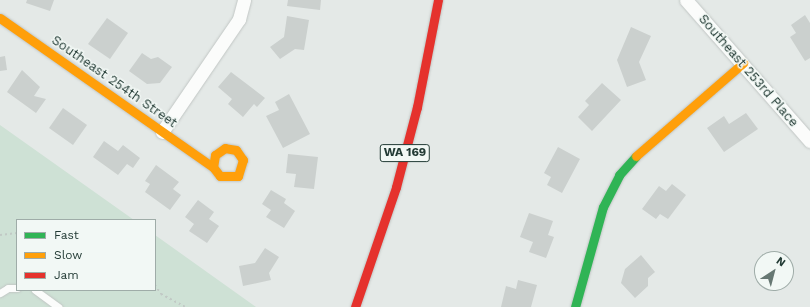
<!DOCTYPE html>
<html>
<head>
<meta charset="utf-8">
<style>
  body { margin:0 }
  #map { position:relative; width:810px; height:307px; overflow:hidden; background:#e4e9e7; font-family:"Work Sans",sans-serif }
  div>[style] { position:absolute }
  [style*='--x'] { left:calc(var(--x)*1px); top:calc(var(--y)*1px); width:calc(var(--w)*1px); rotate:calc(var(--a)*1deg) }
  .green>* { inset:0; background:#cee1d5 }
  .building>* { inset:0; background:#cbd0ce }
  .path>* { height:2px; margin-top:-1px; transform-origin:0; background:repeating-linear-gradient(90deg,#c1c9c5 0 2px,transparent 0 5px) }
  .roads { filter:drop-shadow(0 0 1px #c1c6c4) drop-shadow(0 0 1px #c1c6c4) }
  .lane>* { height:7px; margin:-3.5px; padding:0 3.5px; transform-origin:3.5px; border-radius:3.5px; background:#fbfcfb }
  .street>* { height:13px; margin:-6.5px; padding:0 6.5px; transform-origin:6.5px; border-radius:6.5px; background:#fbfcfb }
  .fast>* { height:9px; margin:-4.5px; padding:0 4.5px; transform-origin:4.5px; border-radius:4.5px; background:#30b455 }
  .slow>* { height:9px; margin:-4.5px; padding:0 4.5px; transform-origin:4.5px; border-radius:4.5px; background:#ff9f0a }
  .jam>* { height:9px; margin:-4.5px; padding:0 4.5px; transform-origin:4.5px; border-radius:4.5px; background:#e5322d }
  span { translate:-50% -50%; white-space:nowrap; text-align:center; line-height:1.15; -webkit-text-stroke:3px #f2f8f5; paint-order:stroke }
  .shield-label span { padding:1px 3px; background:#f2f8f5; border:1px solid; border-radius:3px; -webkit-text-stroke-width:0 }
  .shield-label { font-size:12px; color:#233b35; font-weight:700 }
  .street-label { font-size:13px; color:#233b35 }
  .legend { position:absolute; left:16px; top:219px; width:140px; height:72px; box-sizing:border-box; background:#f2f8f5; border:1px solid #9faca8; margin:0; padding:5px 7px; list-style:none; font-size:12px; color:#233b35 }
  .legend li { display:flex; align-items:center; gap:8px; height:20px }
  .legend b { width:20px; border:1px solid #9faca8 }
  .north { position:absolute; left:754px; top:251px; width:40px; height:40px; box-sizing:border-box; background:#f2f8f5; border:1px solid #9faca8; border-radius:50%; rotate:36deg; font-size:11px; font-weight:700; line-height:16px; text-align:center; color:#233b35 }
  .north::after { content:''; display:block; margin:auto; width:14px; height:18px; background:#677873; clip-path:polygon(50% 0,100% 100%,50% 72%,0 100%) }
</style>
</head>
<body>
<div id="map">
  <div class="green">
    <div style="clip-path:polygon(0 125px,134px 220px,17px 220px,17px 290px,155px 290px,155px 235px,256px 307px,0 307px)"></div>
  </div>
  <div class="building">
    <div style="clip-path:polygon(27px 0,54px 0,50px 11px,26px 3px)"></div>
    <div style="clip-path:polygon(288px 0,321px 0,320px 10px,287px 6px)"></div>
    <div style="clip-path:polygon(805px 15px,810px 23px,810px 58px,805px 61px,790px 37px,796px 33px,791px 25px)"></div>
    <div style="clip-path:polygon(287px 16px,309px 20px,304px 50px,295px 49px,280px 59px,270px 47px,284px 37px)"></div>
    <div style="clip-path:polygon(107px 18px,128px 33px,110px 59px,88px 44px)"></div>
    <div style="clip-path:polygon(631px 27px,651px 36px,639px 62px,646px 80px,627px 87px,617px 60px)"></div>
    <div style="clip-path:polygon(142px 53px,151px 59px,158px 57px,172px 67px,160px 83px,147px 84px,129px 71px)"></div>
    <div style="clip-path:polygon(5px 56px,7px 70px,0 71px,0 57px)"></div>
    <div style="clip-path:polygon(22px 70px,40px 87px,34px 96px,46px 99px,36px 113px,7px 92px)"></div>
    <div style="clip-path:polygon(231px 72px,265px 98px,257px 107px,254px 104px,243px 117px,228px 104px,232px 99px,218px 87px)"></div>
    <div style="clip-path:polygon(602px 83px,621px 100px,592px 131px,578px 117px,589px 105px,585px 101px)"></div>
    <div style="clip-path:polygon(289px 94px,310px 134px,283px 148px,266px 116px,279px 110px,275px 102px)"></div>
    <div style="clip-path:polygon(63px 108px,87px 125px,73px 145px,49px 128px)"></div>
    <div style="clip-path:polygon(746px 113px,758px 129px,724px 152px,707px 128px,724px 116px,729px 124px)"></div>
    <div style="clip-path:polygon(104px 141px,118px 151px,123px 145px,140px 158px,133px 168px,127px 164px,118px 175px,93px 157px)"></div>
    <div style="clip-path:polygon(558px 147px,580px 159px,562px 193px,547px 185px,551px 177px,544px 173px)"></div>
    <div style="clip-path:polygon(288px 154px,318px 157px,314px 189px,294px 187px,296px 174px,286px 173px)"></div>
    <div style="clip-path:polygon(156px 165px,179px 182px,173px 189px,181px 195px,170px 210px,145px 192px,150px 184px,145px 181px)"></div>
    <div style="clip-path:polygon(672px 184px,686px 195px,668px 219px,660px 214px,656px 219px,642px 209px,659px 186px,666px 191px)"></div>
    <div style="clip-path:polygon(271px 190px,286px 199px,284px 203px,295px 211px,284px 228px,266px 217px,271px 210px,262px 204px)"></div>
    <div style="clip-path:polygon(198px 200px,214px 212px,209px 219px,219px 226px,207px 243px,189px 231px,194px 224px,185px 217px)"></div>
    <div style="clip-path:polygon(529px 213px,553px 221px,548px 235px,554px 237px,546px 258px,529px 252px,533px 242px,520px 237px)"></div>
    <div style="clip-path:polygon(265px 248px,279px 257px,269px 273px,271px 280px,243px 286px,239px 266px,255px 263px)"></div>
    <div style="clip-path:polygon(641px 255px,655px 272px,648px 278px,648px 286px,635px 298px,621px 283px,625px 269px)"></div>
    <div style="clip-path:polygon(518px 280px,537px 285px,531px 307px,501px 307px,506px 286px,516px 289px)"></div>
  </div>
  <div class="path">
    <div style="--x:0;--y:235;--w:17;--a:-7"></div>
    <div style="--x:155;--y:285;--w:11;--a:56"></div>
    <div style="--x:161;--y:294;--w:27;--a:28"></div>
  </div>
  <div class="roads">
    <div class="lane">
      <div style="--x:35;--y:290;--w:29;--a:36"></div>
      <div style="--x:0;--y:293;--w:9;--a:-32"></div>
      <div style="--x:8;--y:288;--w:9;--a:0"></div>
    </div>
    <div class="street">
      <div style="--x:686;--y:0;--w:188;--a:48.7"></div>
      <div style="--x:162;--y:132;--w:137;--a:-55.7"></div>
      <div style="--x:239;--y:19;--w:20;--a:-75"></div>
    </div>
    <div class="fast">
      <div style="--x:575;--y:307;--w:104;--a:-74.4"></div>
      <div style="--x:603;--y:207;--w:36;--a:-63"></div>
      <div style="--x:619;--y:175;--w:25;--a:-48"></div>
    </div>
    <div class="slow">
      <div style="--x:0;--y:18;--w:260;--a:35"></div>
      <div style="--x:213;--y:167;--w:11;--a:52"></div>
      <div style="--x:220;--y:176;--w:18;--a:0"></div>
      <div style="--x:238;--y:176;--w:17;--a:-73"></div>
      <div style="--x:243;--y:160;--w:12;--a:-125"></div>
      <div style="--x:236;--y:150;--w:11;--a:-170"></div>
      <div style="--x:225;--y:148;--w:12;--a:145"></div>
      <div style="--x:215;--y:155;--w:12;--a:99"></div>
      <div style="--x:636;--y:156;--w:142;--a:-41"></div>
    </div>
    <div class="jam">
      <div style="--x:355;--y:307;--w:127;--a:-71.1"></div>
      <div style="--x:396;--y:187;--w:83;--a:-75.3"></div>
      <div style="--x:417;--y:107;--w:109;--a:-78.9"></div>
    </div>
  </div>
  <div class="shield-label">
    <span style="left:405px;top:153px">WA 169</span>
  </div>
  <div class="street-label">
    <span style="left:748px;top:71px;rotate:49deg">Southeast 253rd Place</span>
    <span style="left:114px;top:82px;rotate:35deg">Southeast 254th Street</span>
  </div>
  <ul class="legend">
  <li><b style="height:5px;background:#30b455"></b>Fast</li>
  <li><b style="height:5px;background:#ff9f0a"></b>Slow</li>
  <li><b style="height:5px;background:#e5322d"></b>Jam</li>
  </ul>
  <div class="north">N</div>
</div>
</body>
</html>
